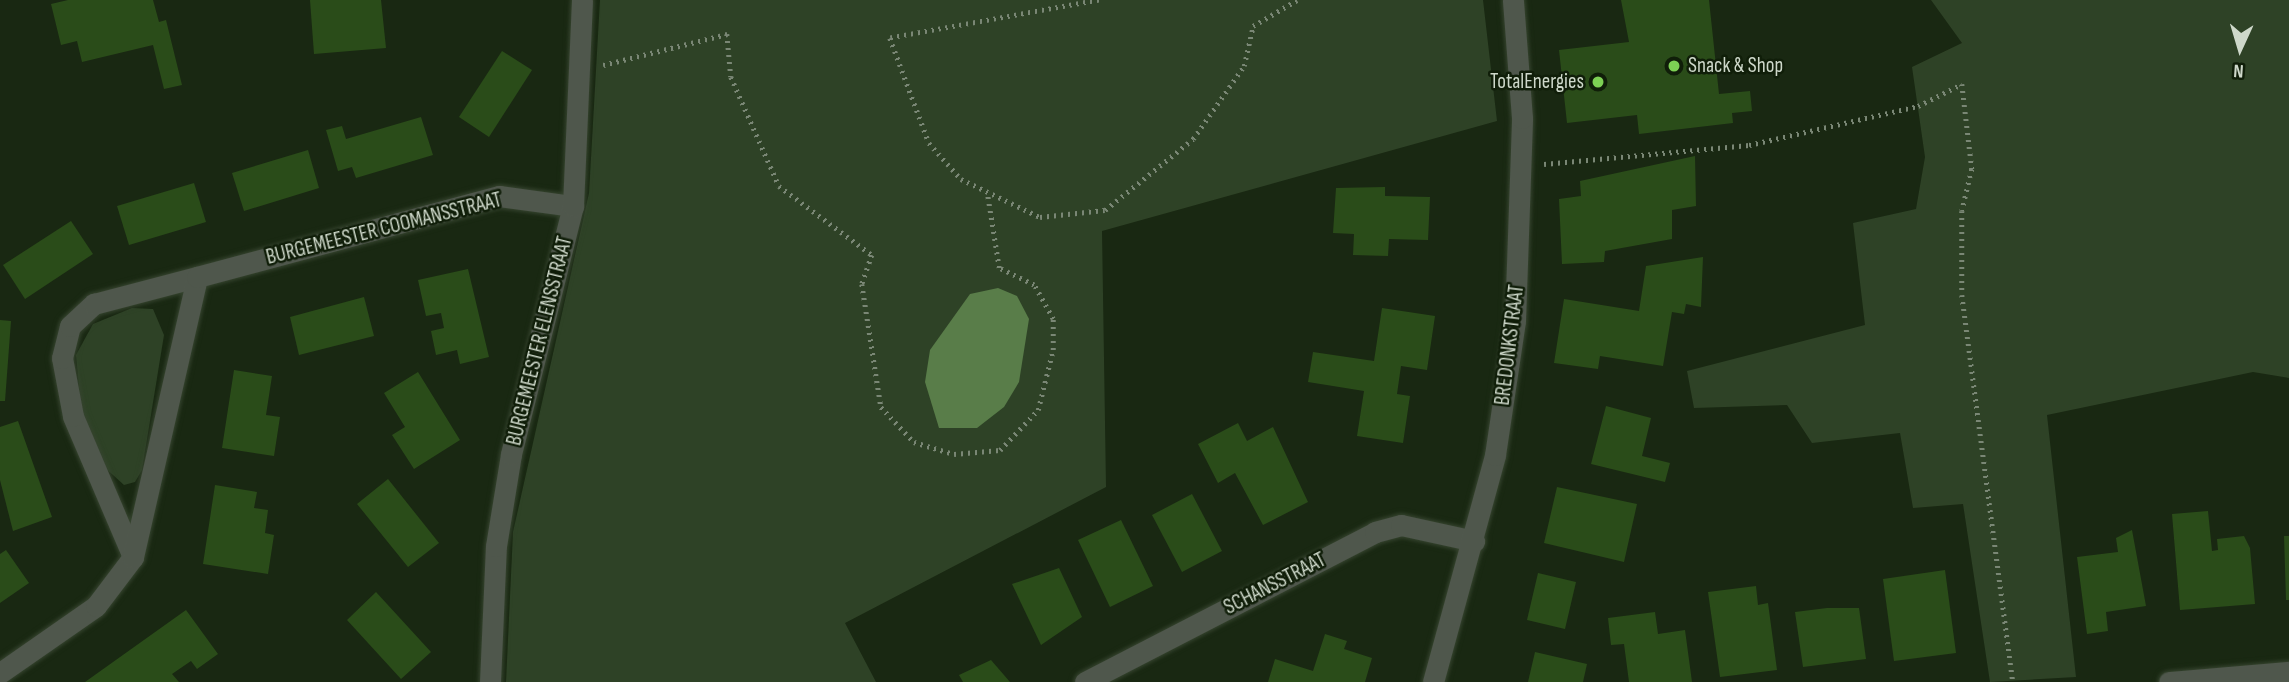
<!DOCTYPE html>
<html>
<head>
<meta charset="utf-8">
<style>
  body { margin:0 }
  #map { position:relative; width:2289px; height:682px; overflow:hidden; background:#192812; font-family:"Sofia Sans Condensed",sans-serif }
  div>[style] { position:absolute }
  [style*='--x'] { left:calc(var(--x)*1px); top:calc(var(--y)*1px); width:calc(var(--w)*1px); rotate:calc(var(--a)*1deg) }
  .green>* { inset:0; background:#2e4226 }
  .water>* { inset:0; background:#597d49 }
  .building>* { inset:0; background:#2a4c19 }
  .path>* { height:4.5px; margin-top:-2.25px; transform-origin:0; background:repeating-linear-gradient(90deg,#7a8775 0 2px,transparent 0 7px) }
  .roads { filter:drop-shadow(0 0 2px #36442f) drop-shadow(0 0 2px #36442f) }
  .minor>* { height:21px; margin:-10.5px; padding:0 10.5px; transform-origin:10.5px; border-radius:10.5px; background:#4f574c }
  .dots>* { width:19px; height:19px; translate:-50% -50%; box-sizing:border-box; border:4px solid #101e09; border-radius:50% }
  span { translate:-50% -50%; white-space:nowrap; text-align:center; line-height:1.15; -webkit-text-stroke:5px #101e09; paint-order:stroke }
  .poi-label { font-size:21px; color:#ced8ca }
  .left { translate:0 -50%; text-align:left }
  .right { translate:-100% -50%; text-align:right }
  .street-label { font-size:21px; color:#ced8ca }
  .north { position:absolute; left:2205px; top:14px; width:70px; height:70px; -webkit-text-stroke:5px #101e09; paint-order:stroke; rotate:184deg; font-size:19px; font-weight:700; line-height:28px; text-align:center; color:#ced8ca }
  .north::after { content:''; display:block; margin:auto; width:24px; height:32px; background:#ced8ca; clip-path:polygon(50% 0,100% 100%,50% 72%,0 100%) }
</style>
</head>
<body>
<div id="map">
  <div class="green">
    <div style="clip-path:polygon(600px 0,1483px 0,1497px 121px,1102px 231px,1106px 487px,845px 623px,876px 682px,506px 682px,513px 532px,589px 193px)"></div>
    <div style="clip-path:polygon(1931px 0,2289px 0,2289px 378px,2253px 372px,2047px 415px,2076px 677px,1990px 682px,1963px 504px,1913px 508px,1900px 433px,1812px 443px,1787px 405px,1694px 408px,1687px 371px,1865px 325px,1853px 223px,1916px 209px,1925px 157px,1912px 67px,1962px 43px)"></div>
    <div style="clip-path:polygon(132px 308px,153px 309px,164px 335px,142px 470px,135px 482px,124px 485px,103px 466px,81px 409px,76px 355px,93px 324px)"></div>
  </div>
  <div class="water">
    <div style="clip-path:polygon(998px 288px,1017px 296px,1029px 319px,1019px 382px,1004px 407px,977px 428px,939px 428px,925px 382px,930px 350px,970px 294px)"></div>
  </div>
  <div class="building">
    <div style="clip-path:polygon(68px 0,153px 0,159px 22px,166px 20px,182px 85px,164px 89px,153px 45px,82px 62px,77px 41px,61px 45px,51px 4px)"></div>
    <div style="clip-path:polygon(310px 0,381px 0,386px 48px,314px 54px)"></div>
    <div style="clip-path:polygon(1621px 0,1709px 0,1719px 94px,1750px 91px,1752px 111px,1732px 113px,1733px 123px,1639px 134px,1637px 115px,1567px 123px,1559px 50px,1629px 42px)"></div>
    <div style="clip-path:polygon(502px 51px,532px 70px,489px 137px,459px 117px)"></div>
    <div style="clip-path:polygon(421px 117px,433px 155px,356px 178px,352px 167px,338px 171px,326px 130px,342px 126px,346px 139px)"></div>
    <div style="clip-path:polygon(308px 150px,319px 188px,244px 211px,232px 173px)"></div>
    <div style="clip-path:polygon(1695px 156px,1696px 206px,1672px 210px,1672px 239px,1605px 251px,1604px 262px,1562px 264px,1559px 199px,1581px 196px,1580px 181px)"></div>
    <div style="clip-path:polygon(194px 183px,206px 222px,129px 245px,117px 206px)"></div>
    <div style="clip-path:polygon(1385px 187px,1385px 196px,1430px 197px,1428px 240px,1389px 239px,1388px 256px,1353px 255px,1354px 234px,1333px 233px,1336px 188px)"></div>
    <div style="clip-path:polygon(71px 221px,93px 254px,25px 299px,3px 265px)"></div>
    <div style="clip-path:polygon(1703px 257px,1701px 307px,1686px 304px,1684px 314px,1672px 312px,1663px 366px,1600px 356px,1598px 369px,1554px 363px,1564px 299px,1639px 311px,1646px 266px)"></div>
    <div style="clip-path:polygon(468px 269px,489px 357px,460px 364px,457px 350px,436px 355px,431px 331px,444px 328px,441px 313px,426px 316px,418px 280px)"></div>
    <div style="clip-path:polygon(364px 297px,374px 336px,299px 355px,290px 317px)"></div>
    <div style="clip-path:polygon(1382px 308px,1435px 316px,1427px 370px,1401px 366px,1397px 394px,1410px 396px,1403px 443px,1357px 436px,1364px 391px,1308px 382px,1313px 352px,1374px 361px)"></div>
    <div style="clip-path:polygon(0 320px,11px 321px,5px 401px,0 401px)"></div>
    <div style="clip-path:polygon(234px 370px,272px 376px,266px 415px,280px 417px,274px 456px,222px 448px)"></div>
    <div style="clip-path:polygon(418px 372px,460px 440px,414px 469px,392px 435px,405px 427px,384px 393px)"></div>
    <div style="clip-path:polygon(1606px 406px,1651px 418px,1642px 456px,1670px 463px,1665px 482px,1591px 464px)"></div>
    <div style="clip-path:polygon(18px 421px,52px 517px,13px 531px,0 480px,0 427px)"></div>
    <div style="clip-path:polygon(1238px 423px,1247px 441px,1273px 427px,1308px 502px,1263px 525px,1235px 473px,1218px 483px,1198px 444px)"></div>
    <div style="clip-path:polygon(388px 479px,439px 543px,408px 567px,357px 504px)"></div>
    <div style="clip-path:polygon(215px 485px,257px 492px,254px 508px,268px 510px,265px 533px,274px 535px,268px 574px,203px 564px)"></div>
    <div style="clip-path:polygon(1557px 487px,1637px 504px,1624px 562px,1544px 543px)"></div>
    <div style="clip-path:polygon(1192px 494px,1222px 551px,1182px 572px,1152px 515px)"></div>
    <div style="clip-path:polygon(2208px 511px,2212px 551px,2218px 550px,2217px 539px,2244px 536px,2250px 548px,2255px 604px,2180px 610px,2172px 514px)"></div>
    <div style="clip-path:polygon(1121px 520px,1153px 586px,1110px 607px,1078px 540px)"></div>
    <div style="clip-path:polygon(2132px 530px,2146px 606px,2106px 612px,2108px 631px,2087px 634px,2077px 557px,2118px 552px,2116px 538px)"></div>
    <div style="clip-path:polygon(2284px 536px,2289px 536px,2289px 600px,2286px 600px)"></div>
    <div style="clip-path:polygon(6px 550px,29px 583px,0 603px,0 554px)"></div>
    <div style="clip-path:polygon(1059px 568px,1082px 617px,1041px 645px,1012px 584px)"></div>
    <div style="clip-path:polygon(1945px 570px,1956px 653px,1894px 661px,1883px 579px)"></div>
    <div style="clip-path:polygon(1538px 573px,1576px 582px,1565px 629px,1527px 620px)"></div>
    <div style="clip-path:polygon(1756px 586px,1758px 605px,1768px 603px,1777px 670px,1720px 677px,1708px 592px)"></div>
    <div style="clip-path:polygon(376px 592px,431px 652px,401px 679px,347px 620px)"></div>
    <div style="clip-path:polygon(1827px 608px,1859px 608px,1866px 659px,1803px 667px,1795px 612px)"></div>
    <div style="clip-path:polygon(186px 610px,218px 654px,197px 669px,191px 661px,172px 674px,179px 682px,85px 682px)"></div>
    <div style="clip-path:polygon(1655px 612px,1658px 634px,1685px 630px,1692px 682px,1629px 682px,1624px 644px,1611px 645px,1608px 618px)"></div>
    <div style="clip-path:polygon(1325px 634px,1347px 641px,1344px 649px,1372px 658px,1365px 682px,1268px 682px,1275px 659px,1313px 671px)"></div>
    <div style="clip-path:polygon(1535px 652px,1587px 664px,1583px 682px,1528px 682px)"></div>
    <div style="clip-path:polygon(991px 660px,1010px 682px,963px 682px,959px 675px)"></div>
  </div>
  <div class="path">
    <div style="--x:1099;--y:0;--w:212;--a:169.7"></div>
    <div style="--x:890;--y:38;--w:112;--a:69.6"></div>
    <div style="--x:929;--y:143;--w:48;--a:48.4"></div>
    <div style="--x:961;--y:179;--w:88;--a:25.7"></div>
    <div style="--x:1040;--y:217;--w:65;--a:-6.1"></div>
    <div style="--x:1105;--y:210;--w:113;--a:-38.9"></div>
    <div style="--x:1193;--y:139;--w:89;--a:-55.1"></div>
    <div style="--x:1244;--y:66;--w:41;--a:-77.3"></div>
    <div style="--x:1253;--y:26;--w:51;--a:-30.6"></div>
    <div style="--x:603;--y:65;--w:128;--a:-14"></div>
    <div style="--x:727;--y:34;--w:43;--a:84.7"></div>
    <div style="--x:731;--y:77;--w:119;--a:66.2"></div>
    <div style="--x:779;--y:186;--w:116;--a:36.6"></div>
    <div style="--x:872;--y:255;--w:31;--a:109"></div>
    <div style="--x:862;--y:284;--w:124;--a:81.2"></div>
    <div style="--x:881;--y:407;--w:48;--a:46.7"></div>
    <div style="--x:914;--y:442;--w:42;--a:16.7"></div>
    <div style="--x:954;--y:454;--w:46;--a:-5"></div>
    <div style="--x:1000;--y:450;--w:55;--a:-46.5"></div>
    <div style="--x:1038;--y:410;--w:62;--a:-76"></div>
    <div style="--x:1053;--y:350;--w:31;--a:-90"></div>
    <div style="--x:1053;--y:319;--w:39;--a:-119"></div>
    <div style="--x:1034;--y:285;--w:39;--a:-154"></div>
    <div style="--x:999;--y:268;--w:77;--a:-99"></div>
    <div style="--x:1544;--y:164;--w:206;--a:-5.3"></div>
    <div style="--x:1749;--y:145;--w:173;--a:-13"></div>
    <div style="--x:1918;--y:106;--w:49;--a:-26.6"></div>
    <div style="--x:1962;--y:84;--w:86;--a:83.3"></div>
    <div style="--x:1972;--y:169;--w:43;--a:103.4"></div>
    <div style="--x:1962;--y:211;--w:84;--a:90"></div>
    <div style="--x:1962;--y:295;--w:390;--a:82.5"></div>
  </div>
  <div class="roads">
    <div class="minor">
      <div style="--x:133;--y:557;--w:153;--a:-113.1"></div>
      <div style="--x:73;--y:416;--w:59;--a:-100.7"></div>
      <div style="--x:62;--y:358;--w:33;--a:-76"></div>
      <div style="--x:70;--y:326;--w:33;--a:-43"></div>
      <div style="--x:94;--y:304;--w:106;--a:-14.7"></div>
      <div style="--x:0;--y:673;--w:117;--a:-34.9"></div>
      <div style="--x:96;--y:606;--w:61;--a:-52.9"></div>
      <div style="--x:133;--y:557;--w:287;--a:-77.1"></div>
      <div style="--x:197;--y:277;--w:313;--a:-15"></div>
      <div style="--x:499;--y:196;--w:75;--a:7.7"></div>
      <div style="--x:490;--y:682;--w:136;--a:-87.5"></div>
      <div style="--x:496;--y:546;--w:93;--a:-80.7"></div>
      <div style="--x:511;--y:454;--w:256;--a:-76"></div>
      <div style="--x:573;--y:206;--w:206;--a:-87.5"></div>
      <div style="--x:1085;--y:682;--w:326;--a:-27.3"></div>
      <div style="--x:1375;--y:532;--w:27;--a:-15"></div>
      <div style="--x:1401;--y:525;--w:75;--a:12.4"></div>
      <div style="--x:1433;--y:682;--w:235;--a:-74.7"></div>
      <div style="--x:1495;--y:455;--w:135;--a:-81.5"></div>
      <div style="--x:1515;--y:321;--w:203;--a:-88"></div>
      <div style="--x:1522;--y:118;--w:118;--a:-94.4"></div>
      <div style="--x:2169;--y:682;--w:120;--a:-4.8"></div>
    </div>
  </div>
  <div class="dots">
    <div style="left:1674px;top:66px;background:#7dd154"></div>
    <div style="left:1598px;top:82px;background:#7dd154"></div>
  </div>
  <div class="poi-label">
    <span class="left" style="left:1688px;top:66px">Snack &amp; Shop</span>
    <span class="right" style="left:1584px;top:82px">TotalEnergies</span>
  </div>
  <div class="street-label">
    <span style="left:384px;top:229px;rotate:-14deg">BURGEMEESTER COOMANSSTRAAT</span>
    <span style="left:540px;top:341px;rotate:-76deg">BURGEMEESTER ELENSSTRAAT</span>
    <span style="left:1510px;top:345px;rotate:-83deg">BREDONKSTRAAT</span>
    <span style="left:1275px;top:584px;rotate:-27deg">SCHANSSTRAAT</span>
  </div>
  <div class="north">N</div>
</div>
</body>
</html>
